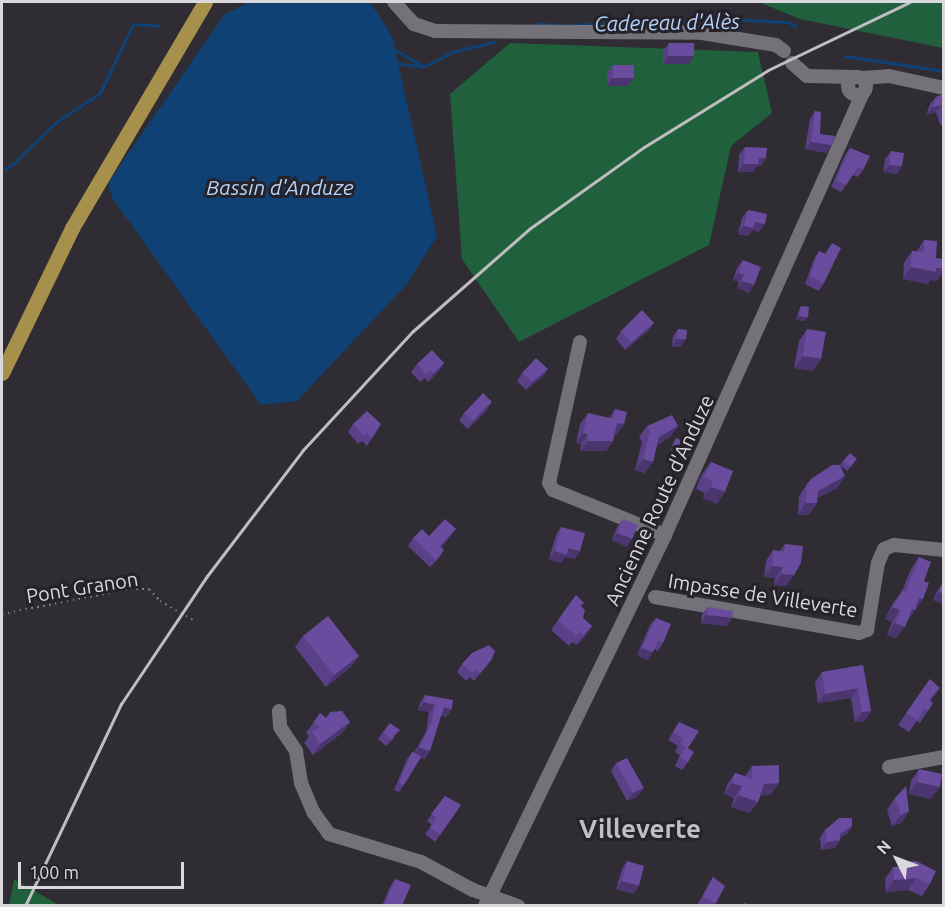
<!DOCTYPE html>
<html>
<head>
<meta charset="utf-8">
<style>
  body { margin:0 }
  #map { position:relative; width:945px; height:907px; overflow:hidden; background:#2f2c33; font-family:Ubuntu,sans-serif }
  div>[style] { position:absolute }
  [style*='--x'] { left:calc(var(--x)*1px); top:calc(var(--y)*1px); width:calc(var(--w)*1px); rotate:calc(var(--a)*1deg) }
  .green>* { inset:0; background:#20603d }
  .water>* { inset:0; background:#0f4175 }
  .stream>* { height:3px; margin:-1.5px; padding:0 1.5px; transform-origin:1.5px; border-radius:1.5px; background:#0f4175 }
  .path>* { height:2px; margin-top:-1px; transform-origin:0; background:repeating-linear-gradient(90deg,#827f85 0 1.5px,transparent 0 6px) }
  .minor>* { height:14px; margin:-7px; padding:0 7px; transform-origin:7px; border-radius:7px; background:#757179 }
  .minor>.ring { margin:-7px; padding:0; box-sizing:content-box; background:none; border:14px solid #757179; border-radius:50% }
  .major>* { height:15px; margin:-7.5px; padding:0 7.5px; transform-origin:7.5px; border-radius:7.5px; background:#a6904c }
  .rail>* { height:3px; margin:-1.5px; padding:0 1.5px; transform-origin:1.5px; border-radius:1.5px; background:#c0bdc2 }
  .wall>* { inset:0; background:#5a4187 }
  .shaded-wall>* { inset:0; background:#4a356e }
  .building>* { inset:0; background:#694c9d }
  span { translate:-50% -50%; white-space:nowrap; text-align:center; line-height:1.15; -webkit-text-stroke:6px #252229; paint-order:stroke }
  .street-label { font-size:20px; color:#dad8dc }
  .water-label { font-size:21px; color:#b4d3f9; font-style:italic }
  .district-label { font-size:26px; color:#c1bdc6; font-weight:700 }
  .frame { position:absolute; inset:0; border:3px solid #dad8dc; pointer-events:none }
  .north { position:absolute; left:867px; top:829px; width:60px; height:60px; -webkit-text-stroke:4px #252229; paint-order:stroke; rotate:312deg; font-size:16px; font-weight:700; line-height:24px; text-align:center; color:#dad8dc }
  .north::after { content:''; display:block; margin:auto; width:21px; height:27px; background:#dad8dc; clip-path:polygon(50% 0,100% 100%,50% 72%,0 100%) }
  .scale { position:absolute; left:18px; top:862px; width:166px; height:27px; box-sizing:border-box; border:3px solid #dad8dc; border-top:0; padding-left:8px; font-size:18px; line-height:21px; white-space:nowrap; color:#dad8dc; -webkit-text-stroke:4px #252229; paint-order:stroke }
</style>
</head>
<body>
<div id="map">
  <div class="green">
    <div style="clip-path:polygon(758px 2px,943px 2px,943px 48px,800px 19px)"></div>
    <div style="clip-path:polygon(510px 43px,758px 52px,772px 113px,731px 146px,709px 245px,519px 342px,462px 259px,450px 94px)"></div>
    <div style="clip-path:polygon(14px 879px,59px 905px,9px 905px)"></div>
  </div>
  <div class="water">
    <div style="clip-path:polygon(249px 2px,370px 2px,392px 36px,437px 236px,407px 284px,297px 401px,261px 405px,112px 198px,108px 183px,224px 15px)"></div>
  </div>
  <div class="stream">
    <div style="--x:536;--y:24;--w:25;--a:2"></div>
    <div style="--x:567;--y:25;--w:159;--a:-2.2"></div>
    <div style="--x:726;--y:19;--w:61;--a:2.8"></div>
    <div style="--x:787;--y:22;--w:10;--a:24"></div>
    <div style="--x:394;--y:49;--w:33;--a:31"></div>
    <div style="--x:845;--y:56;--w:100;--a:8.6"></div>
    <div style="--x:396;--y:63;--w:27;--a:8"></div>
    <div style="--x:423;--y:67;--w:33;--a:-27"></div>
    <div style="--x:452;--y:52;--w:43;--a:-13.4"></div>
    <div style="--x:2;--y:170;--w:13;--a:-29"></div>
    <div style="--x:13;--y:164;--w:59;--a:-44.3"></div>
    <div style="--x:55;--y:123;--w:54;--a:-33.7"></div>
    <div style="--x:100;--y:93;--w:76;--a:-64.4"></div>
    <div style="--x:133;--y:24;--w:26;--a:4"></div>
  </div>
  <div class="path">
    <div style="--x:2;--y:614;--w:130;--a:-11.1"></div>
    <div style="--x:130;--y:589;--w:19;--a:0"></div>
    <div style="--x:149;--y:589;--w:16;--a:47"></div>
    <div style="--x:160;--y:601;--w:38;--a:30"></div>
  </div>
  <div class="minor">
    <div style="--x:394;--y:2;--w:30;--a:48"></div>
    <div style="--x:414;--y:24;--w:22;--a:18"></div>
    <div style="--x:435;--y:31;--w:267;--a:0.4"></div>
    <div style="--x:702;--y:33;--w:75;--a:9.2"></div>
    <div style="--x:776;--y:45;--w:10;--a:37"></div>
    <div style="--x:792;--y:63;--w:20;--a:41"></div>
    <div style="--x:807;--y:76;--w:47;--a:1.2"></div>
    <div class="ring" style="left:848px;top:77px;width:4px;height:4px"></div>
    <div style="--x:862;--y:78;--w:27;--a:-4"></div>
    <div style="--x:889;--y:76;--w:56;--a:12.3"></div>
    <div style="--x:580;--y:342;--w:144;--a:102.4"></div>
    <div style="--x:549;--y:483;--w:8;--a:60"></div>
    <div style="--x:553;--y:490;--w:121;--a:21.9"></div>
    <div style="--x:655;--y:597;--w:207;--a:10"></div>
    <div style="--x:859;--y:633;--w:9;--a:-21"></div>
    <div style="--x:867;--y:630;--w:68;--a:-80.7"></div>
    <div style="--x:878;--y:563;--w:15;--a:-67"></div>
    <div style="--x:884;--y:549;--w:11;--a:-22"></div>
    <div style="--x:894;--y:545;--w:50;--a:5.7"></div>
    <div style="--x:279;--y:711;--w:16;--a:86"></div>
    <div style="--x:280;--y:727;--w:29;--a:56"></div>
    <div style="--x:296;--y:751;--w:32;--a:81"></div>
    <div style="--x:301;--y:783;--w:33;--a:67"></div>
    <div style="--x:314;--y:813;--w:26;--a:54"></div>
    <div style="--x:329;--y:834;--w:96;--a:16.9"></div>
    <div style="--x:421;--y:862;--w:59;--a:28.3"></div>
    <div style="--x:473;--y:890;--w:48;--a:19.6"></div>
    <div style="--x:889;--y:767;--w:56;--a:-10.3"></div>
    <div style="--x:485;--y:906;--w:412;--a:-64.1"></div>
    <div style="--x:665;--y:535;--w:483;--a:-65.9"></div>
  </div>
  <div class="major">
    <div style="--x:2;--y:373;--w:161;--a:-64.2"></div>
    <div style="--x:72;--y:228;--w:262;--a:-59.5"></div>
  </div>
  <div class="rail">
    <div style="--x:25;--y:906;--w:224;--a:-64.6"></div>
    <div style="--x:121;--y:704;--w:154;--a:-56.1"></div>
    <div style="--x:207;--y:576;--w:158;--a:-52.7"></div>
    <div style="--x:303;--y:450;--w:162;--a:-47.3"></div>
    <div style="--x:413;--y:331;--w:154;--a:-41.3"></div>
    <div style="--x:529;--y:229;--w:141;--a:-35.5"></div>
    <div style="--x:644;--y:147;--w:146;--a:-31.8"></div>
    <div style="--x:768;--y:70;--w:157;--a:-25.6"></div>
  </div>
  <div class="wall">
    <div style="clip-path:polygon(669px 43px,689px 64px,663px 64px,663px 51px)"></div>
    <div style="clip-path:polygon(613px 65px,628px 86px,607px 86px,607px 73px)"></div>
    <div style="clip-path:polygon(944px 94px,944px 125px,940px 125px,936px 112px,926px 115px,930px 104px,936px 97px)"></div>
    <div style="clip-path:polygon(815px 111px,820px 134px,832px 145px,826px 153px,805px 149px,810px 119px)"></div>
    <div style="clip-path:polygon(745px 147px,766px 158px,761px 166px,757px 166px,753px 172px,738px 172px,739px 155px)"></div>
    <div style="clip-path:polygon(850px 148px,863px 170px,858px 177px,853px 175px,841px 192px,831px 187px,845px 155px)"></div>
    <div style="clip-path:polygon(891px 151px,902px 166px,897px 174px,883px 172px,885px 159px)"></div>
    <div style="clip-path:polygon(748px 210px,765px 224px,759px 232px,752px 230px,748px 236px,738px 234px,742px 218px)"></div>
    <div style="clip-path:polygon(924px 240px,936px 258px,937px 281px,930px 280px,928px 284px,903px 279px,904px 263px,912px 251px,917px 251px)"></div>
    <div style="clip-path:polygon(832px 243px,824px 283px,819px 291px,805px 284px,814px 259px,819px 251px,825px 254px)"></div>
    <div style="clip-path:polygon(743px 260px,749px 293px,737px 288px,739px 282px,733px 280px,737px 268px)"></div>
    <div style="clip-path:polygon(801px 306px,808px 317px,805px 321px,796px 320px,799px 310px)"></div>
    <div style="clip-path:polygon(654px 323px,648px 331px,625px 350px,616px 339px,621px 331px)"></div>
    <div style="clip-path:polygon(678px 329px,680px 347px,672px 347px,673px 336px)"></div>
    <div style="clip-path:polygon(807px 329px,813px 371px,794px 368px,799px 341px)"></div>
    <div style="clip-path:polygon(444px 363px,439px 371px,428px 382px,425px 378px,420px 382px,411px 372px,417px 364px)"></div>
    <div style="clip-path:polygon(548px 369px,542px 377px,526px 390px,517px 381px,522px 373px)"></div>
    <div style="clip-path:polygon(615px 409px,624px 424px,616px 435px,614px 434px,613px 441px,606px 451px,580px 451px,581px 444px,576px 443px,580px 424px,588px 413px,609px 418px)"></div>
    <div style="clip-path:polygon(487px 410px,468px 429px,459px 421px,464px 413px)"></div>
    <div style="clip-path:polygon(353px 424px,381px 424px,367px 446px,362px 441px,358px 444px,348px 432px)"></div>
    <div style="clip-path:polygon(647px 426px,678px 426px,670px 437px,657px 445px,645px 473px,635px 470px,642px 442px,639px 437px)"></div>
    <div style="clip-path:polygon(843px 461px,854px 463px,847px 471px,840px 465px)"></div>
    <div style="clip-path:polygon(711px 462px,717px 504px,703px 498px,705px 493px,696px 489px,702px 474px)"></div>
    <div style="clip-path:polygon(845px 476px,837px 488px,817px 498px,809px 515px,798px 515px,799px 496px,807px 484px)"></div>
    <div style="clip-path:polygon(623px 519px,627px 547px,612px 540px,617px 527px)"></div>
    <div style="clip-path:polygon(561px 527px,580px 551px,575px 559px,565px 557px,561px 563px,549px 559px,556px 535px)"></div>
    <div style="clip-path:polygon(429px 536px,450px 537px,441px 547px,444px 550px,439px 558px,430px 567px,408px 546px,413px 538px)"></div>
    <div style="clip-path:polygon(785px 544px,794px 575px,786px 586px,774px 585px,775px 578px,764px 577px,766px 561px,773px 550px,780px 551px)"></div>
    <div style="clip-path:polygon(919px 557px,924px 581px,923px 599px,907px 621px,896px 638px,887px 635px,892px 622px,885px 619px,893px 603px,902px 591px,911px 569px)"></div>
    <div style="clip-path:polygon(942px 584px,944px 604px,933px 600px,937px 591px)"></div>
    <div style="clip-path:polygon(576px 595px,581px 607px,583px 618px,592px 626px,585px 636px,577px 645px,572px 642px,569px 646px,551px 630px)"></div>
    <div style="clip-path:polygon(708px 607px,727px 626px,701px 623px,702px 614px)"></div>
    <div style="clip-path:polygon(656px 618px,663px 643px,658px 651px,654px 649px,648px 660px,637px 655px,650px 625px)"></div>
    <div style="clip-path:polygon(303px 636px,359px 656px,351px 667px,326px 687px,295px 647px)"></div>
    <div style="clip-path:polygon(492px 659px,486px 667px,474px 681px,470px 677px,466px 681px,457px 672px,462px 664px)"></div>
    <div style="clip-path:polygon(863px 665px,871px 711px,865px 721px,855px 722px,851px 698px,818px 703px,815px 682px,822px 672px)"></div>
    <div style="clip-path:polygon(930px 679px,931px 701px,928px 711px,920px 723px,917px 721px,909px 732px,898px 725px)"></div>
    <div style="clip-path:polygon(425px 695px,452px 709px,446px 717px,441px 715px,425px 759px,421px 758px,399px 792px,394px 790px,407px 759px,412px 752px,414px 753px,426px 732px,429px 712px,418px 710px,420px 703px)"></div>
    <div style="clip-path:polygon(320px 713px,326px 718px,350px 722px,342px 733px,313px 755px,304px 743px,309px 736px,306px 733px)"></div>
    <div style="clip-path:polygon(679px 722px,688px 748px,688px 762px,682px 770px,675px 766px,680px 755px,675px 752px,678px 746px,668px 740px)"></div>
    <div style="clip-path:polygon(383px 732px,395px 737px,386px 746px,378px 739px)"></div>
    <div style="clip-path:polygon(616px 763px,638px 796px,627px 801px,611px 771px)"></div>
    <div style="clip-path:polygon(752px 766px,779px 783px,771px 794px,760px 796px,758px 802px,749px 813px,731px 807px,734px 798px,724px 794px,727px 785px,735px 773px,745px 776px)"></div>
    <div style="clip-path:polygon(919px 769px,931px 799px,909px 794px,911px 781px)"></div>
    <div style="clip-path:polygon(445px 796px,461px 805px,435px 842px,425px 834px,432px 825px,427px 821px)"></div>
    <div style="clip-path:polygon(895px 798px,909px 811px,901px 823px,892px 826px,887px 810px)"></div>
    <div style="clip-path:polygon(852px 826px,847px 834px,840px 838px,840px 840px,835px 848px,821px 850px,820px 838px,825px 830px)"></div>
    <div style="clip-path:polygon(627px 861px,634px 894px,616px 889px,622px 869px)"></div>
    <div style="clip-path:polygon(905px 862px,930px 884px,922px 896px,908px 890px,886px 892px,885px 879px,893px 867px,902px 867px)"></div>
    <div style="clip-path:polygon(713px 877px,725px 886px,714px 906px,700px 906px,698px 904px,708px 885px)"></div>
    <div style="clip-path:polygon(395px 879px,402px 906px,382px 906px,390px 887px)"></div>
  </div>
  <div class="shaded-wall">
    <div style="clip-path:polygon(668px 56px,694px 56px,689px 64px,663px 64px)"></div>
    <div style="clip-path:polygon(612px 78px,634px 78px,628px 86px,607px 86px)"></div>
    <div style="clip-path:polygon(942px 105px,936px 112px,926px 115px,932px 107px)"></div>
    <div style="clip-path:polygon(811px 142px,832px 145px,826px 153px,805px 149px)"></div>
    <div style="clip-path:polygon(759px 158px,766px 158px,761px 166px,757px 166px,753px 172px,738px 172px,744px 164px)"></div>
    <div style="clip-path:polygon(889px 165px,902px 166px,897px 174px,883px 172px)"></div>
    <div style="clip-path:polygon(755px 222px,765px 224px,759px 232px,752px 230px,748px 236px,738px 234px,744px 226px)"></div>
    <div style="clip-path:polygon(911px 267px,944px 269px,944px 272px,937px 281px,930px 280px,928px 284px,903px 279px)"></div>
    <div style="clip-path:polygon(739px 273px,744px 275px,739px 282px,733px 280px)"></div>
    <div style="clip-path:polygon(742px 281px,754px 285px,749px 293px,737px 288px)"></div>
    <div style="clip-path:polygon(799px 316px,808px 317px,805px 321px,796px 320px)"></div>
    <div style="clip-path:polygon(654px 323px,648px 331px,625px 350px,631px 343px)"></div>
    <div style="clip-path:polygon(677px 339px,686px 339px,680px 347px,672px 347px)"></div>
    <div style="clip-path:polygon(803px 356px,821px 359px,813px 371px,794px 368px)"></div>
    <div style="clip-path:polygon(444px 363px,439px 371px,428px 382px,433px 374px)"></div>
    <div style="clip-path:polygon(548px 369px,542px 377px,526px 390px,532px 382px)"></div>
    <div style="clip-path:polygon(492px 402px,487px 410px,468px 429px,473px 421px)"></div>
    <div style="clip-path:polygon(617px 423px,624px 424px,616px 435px,610px 433px)"></div>
    <div style="clip-path:polygon(678px 426px,670px 437px,651px 448px,659px 437px)"></div>
    <div style="clip-path:polygon(583px 433px,588px 434px,581px 444px,576px 443px)"></div>
    <div style="clip-path:polygon(587px 441px,613px 441px,606px 451px,580px 451px)"></div>
    <div style="clip-path:polygon(671px 448px,682px 452px,679px 456px,669px 452px)"></div>
    <div style="clip-path:polygon(643px 459px,653px 462px,645px 473px,635px 470px)"></div>
    <div style="clip-path:polygon(845px 476px,837px 488px,809px 502px,818px 491px)"></div>
    <div style="clip-path:polygon(711px 487px,725px 492px,717px 504px,703px 498px)"></div>
    <div style="clip-path:polygon(806px 503px,817px 503px,809px 515px,798px 515px)"></div>
    <div style="clip-path:polygon(456px 529px,450px 537px,434px 554px,440px 546px)"></div>
    <div style="clip-path:polygon(617px 533px,632px 539px,627px 547px,612px 540px)"></div>
    <div style="clip-path:polygon(568px 548px,580px 551px,575px 559px,565px 557px,561px 563px,549px 559px,555px 551px)"></div>
    <div style="clip-path:polygon(444px 550px,439px 558px,430px 567px,436px 560px)"></div>
    <div style="clip-path:polygon(772px 566px,783px 567px,775px 578px,764px 577px)"></div>
    <div style="clip-path:polygon(782px 574px,794px 575px,786px 586px,774px 585px)"></div>
    <div style="clip-path:polygon(939px 592px,944px 594px,944px 604px,933px 600px)"></div>
    <div style="clip-path:polygon(919px 598px,923px 599px,907px 622px,904px 620px)"></div>
    <div style="clip-path:polygon(893px 607px,900px 610px,892px 622px,885px 619px)"></div>
    <div style="clip-path:polygon(706px 615px,732px 618px,727px 626px,701px 623px)"></div>
    <div style="clip-path:polygon(895px 623px,905px 627px,896px 638px,887px 635px)"></div>
    <div style="clip-path:polygon(592px 626px,585px 636px,577px 645px,584px 635px)"></div>
    <div style="clip-path:polygon(642px 648px,653px 652px,648px 660px,637px 655px)"></div>
    <div style="clip-path:polygon(359px 656px,351px 667px,326px 687px,334px 675px)"></div>
    <div style="clip-path:polygon(492px 659px,486px 667px,474px 681px,480px 673px)"></div>
    <div style="clip-path:polygon(858px 688px,851px 698px,818px 703px,825px 694px)"></div>
    <div style="clip-path:polygon(940px 688px,932px 700px,921px 712px,929px 700px)"></div>
    <div style="clip-path:polygon(424px 702px,435px 705px,429px 712px,418px 710px)"></div>
    <div style="clip-path:polygon(444px 707px,452px 709px,446px 717px,438px 715px)"></div>
    <div style="clip-path:polygon(871px 711px,865px 721px,855px 722px,862px 712px)"></div>
    <div style="clip-path:polygon(350px 722px,342px 733px,313px 755px,320px 744px)"></div>
    <div style="clip-path:polygon(419px 747px,430px 751px,425px 759px,414px 755px)"></div>
    <div style="clip-path:polygon(917px 782px,940px 787px,931px 799px,909px 794px)"></div>
    <div style="clip-path:polygon(732px 783px,742px 786px,734px 798px,724px 794px)"></div>
    <div style="clip-path:polygon(779px 783px,771px 794px,756px 796px,764px 784px)"></div>
    <div style="clip-path:polygon(644px 788px,638px 796px,627px 801px,633px 793px)"></div>
    <div style="clip-path:polygon(739px 795px,758px 802px,749px 813px,731px 807px)"></div>
    <div style="clip-path:polygon(909px 811px,901px 823px,892px 826px,901px 815px)"></div>
    <div style="clip-path:polygon(852px 826px,847px 834px,835px 841px,840px 840px,835px 848px,821px 850px,827px 842px)"></div>
    <div style="clip-path:polygon(916px 878px,908px 890px,886px 892px,894px 880px)"></div>
    <div style="clip-path:polygon(622px 881px,639px 886px,634px 894px,616px 889px)"></div>
  </div>
  <div class="building">
    <div style="clip-path:polygon(669px 43px,694px 43px,694px 56px,668px 56px)"></div>
    <div style="clip-path:polygon(613px 65px,634px 65px,634px 78px,612px 78px)"></div>
    <div style="clip-path:polygon(944px 94px,944px 111px,942px 105px,932px 107px,936px 97px)"></div>
    <div style="clip-path:polygon(815px 111px,821px 112px,820px 134px,835px 136px,832px 145px,811px 142px)"></div>
    <div style="clip-path:polygon(745px 147px,767px 148px,766px 158px,759px 158px,759px 164px,744px 164px)"></div>
    <div style="clip-path:polygon(850px 148px,870px 156px,863px 170px,858px 167px,846px 185px,836px 180px)"></div>
    <div style="clip-path:polygon(891px 151px,904px 153px,902px 166px,889px 165px)"></div>
    <div style="clip-path:polygon(748px 210px,767px 214px,765px 224px,755px 222px,753px 228px,744px 226px)"></div>
    <div style="clip-path:polygon(924px 240px,937px 241px,936px 258px,944px 259px,944px 269px,936px 268px,936px 272px,911px 267px,912px 251px,924px 252px)"></div>
    <div style="clip-path:polygon(832px 243px,841px 248px,824px 283px,810px 276px,819px 251px,826px 254px)"></div>
    <div style="clip-path:polygon(743px 260px,761px 267px,754px 285px,742px 281px,744px 275px,739px 273px)"></div>
    <div style="clip-path:polygon(801px 306px,809px 307px,808px 317px,799px 316px)"></div>
    <div style="clip-path:polygon(642px 310px,654px 323px,631px 343px,621px 331px)"></div>
    <div style="clip-path:polygon(678px 329px,687px 330px,686px 339px,677px 339px)"></div>
    <div style="clip-path:polygon(807px 329px,826px 332px,821px 359px,803px 356px)"></div>
    <div style="clip-path:polygon(432px 350px,444px 363px,433px 374px,430px 370px,426px 374px,417px 364px)"></div>
    <div style="clip-path:polygon(536px 358px,548px 369px,532px 382px,522px 373px)"></div>
    <div style="clip-path:polygon(483px 393px,492px 402px,473px 421px,464px 413px)"></div>
    <div style="clip-path:polygon(615px 409px,627px 412px,624px 424px,617px 423px,613px 441px,587px 441px,588px 434px,583px 433px,588px 413px,613px 419px)"></div>
    <div style="clip-path:polygon(367px 411px,381px 424px,372px 438px,367px 433px,364px 436px,353px 424px)"></div>
    <div style="clip-path:polygon(672px 415px,678px 426px,659px 437px,653px 462px,643px 459px,650px 431px,647px 426px)"></div>
    <div style="clip-path:polygon(676px 438px,686px 442px,682px 452px,671px 448px)"></div>
    <div style="clip-path:polygon(850px 453px,857px 459px,850px 467px,843px 461px)"></div>
    <div style="clip-path:polygon(711px 462px,733px 471px,725px 492px,711px 487px,713px 481px,704px 477px)"></div>
    <div style="clip-path:polygon(832px 465px,840px 465px,845px 476px,818px 491px,817px 503px,806px 503px,807px 484px,811px 479px)"></div>
    <div style="clip-path:polygon(445px 519px,456px 529px,440px 546px,444px 550px,436px 560px,413px 538px,422px 529px,429px 536px)"></div>
    <div style="clip-path:polygon(623px 519px,638px 525px,632px 539px,617px 533px)"></div>
    <div style="clip-path:polygon(561px 527px,585px 533px,580px 551px,568px 548px,567px 555px,555px 551px)"></div>
    <div style="clip-path:polygon(785px 544px,803px 546px,801px 563px,794px 575px,782px 574px,783px 567px,772px 566px,773px 550px,784px 552px)"></div>
    <div style="clip-path:polygon(919px 557px,931px 562px,924px 581px,929px 583px,923px 599px,919px 598px,915px 610px,912px 609px,905px 627px,895px 623px,900px 610px,893px 607px,902px 591px,906px 592px)"></div>
    <div style="clip-path:polygon(942px 584px,944px 584px,944px 594px,939px 592px)"></div>
    <div style="clip-path:polygon(576px 595px,584px 603px,581px 606px,585px 610px,583px 618px,592px 626px,584px 635px,580px 632px,576px 636px,558px 620px)"></div>
    <div style="clip-path:polygon(708px 607px,733px 611px,732px 618px,706px 615px)"></div>
    <div style="clip-path:polygon(328px 616px,359px 656px,334px 675px,303px 636px)"></div>
    <div style="clip-path:polygon(656px 618px,671px 624px,663px 643px,658px 641px,653px 652px,642px 648px)"></div>
    <div style="clip-path:polygon(489px 645px,495px 651px,492px 659px,480px 673px,476px 669px,472px 673px,462px 664px,472px 653px)"></div>
    <div style="clip-path:polygon(863px 665px,871px 711px,862px 712px,858px 688px,825px 694px,822px 672px)"></div>
    <div style="clip-path:polygon(930px 679px,940px 688px,929px 700px,933px 703px,928px 711px,924px 709px,918px 720px,906px 713px)"></div>
    <div style="clip-path:polygon(425px 695px,453px 700px,452px 709px,444px 707px,430px 751px,419px 747px,431px 724px,435px 705px,424px 702px)"></div>
    <div style="clip-path:polygon(342px 711px,350px 722px,320px 744px,312px 732px,320px 727px,314px 722px,320px 713px,326px 718px,330px 712px)"></div>
    <div style="clip-path:polygon(679px 722px,699px 731px,688px 748px,694px 752px,688px 762px,680px 758px,685px 747px,680px 744px,683px 738px,673px 732px)"></div>
    <div style="clip-path:polygon(390px 723px,400px 730px,391px 739px,383px 732px)"></div>
    <div style="clip-path:polygon(412px 752px,421px 756px,404px 785px,399px 783px)"></div>
    <div style="clip-path:polygon(627px 758px,644px 788px,633px 793px,616px 763px)"></div>
    <div style="clip-path:polygon(779px 765px,779px 783px,764px 784px,758px 802px,739px 795px,742px 786px,732px 783px,735px 773px,752px 779px,752px 766px)"></div>
    <div style="clip-path:polygon(919px 769px,942px 774px,940px 787px,917px 782px)"></div>
    <div style="clip-path:polygon(906px 786px,909px 811px,901px 815px,895px 798px)"></div>
    <div style="clip-path:polygon(445px 796px,461px 805px,440px 835px,430px 827px,437px 818px,431px 814px)"></div>
    <div style="clip-path:polygon(839px 818px,852px 818px,852px 826px,840px 834px,840px 840px,827px 842px,825px 830px)"></div>
    <div style="clip-path:polygon(627px 861px,644px 866px,639px 886px,622px 881px)"></div>
    <div style="clip-path:polygon(916px 861px,936px 871px,930px 884px,916px 878px,894px 880px,893px 867px,905px 866px,905px 862px)"></div>
    <div style="clip-path:polygon(713px 877px,725px 886px,716px 903px,703px 897px)"></div>
    <div style="clip-path:polygon(395px 879px,411px 885px,402px 906px,389px 906px,385px 904px)"></div>
    <div style="clip-path:polygon(744px 903px,753px 906px,743px 906px)"></div>
  </div>
  <div class="street-label">
    <span style="left:659px;top:500px;rotate:-65deg">Ancienne Route d'Anduze</span>
    <span style="left:82px;top:587px;rotate:-9deg">Pont Granon</span>
    <span style="left:763px;top:595px;rotate:9deg">Impasse de Villeverte</span>
  </div>
  <div class="water-label">
    <span style="left:667px;top:22px;rotate:-1deg">Cadereau d'Alès</span>
    <span style="left:280px;top:187px">Bassin d'Anduze</span>
  </div>
  <div class="district-label">
    <span style="left:640px;top:829px">Villeverte</span>
  </div>
  <div class="frame"></div>
  <div class="north">N</div>
  <div class="scale">100 m</div>
</div>
</body>
</html>
